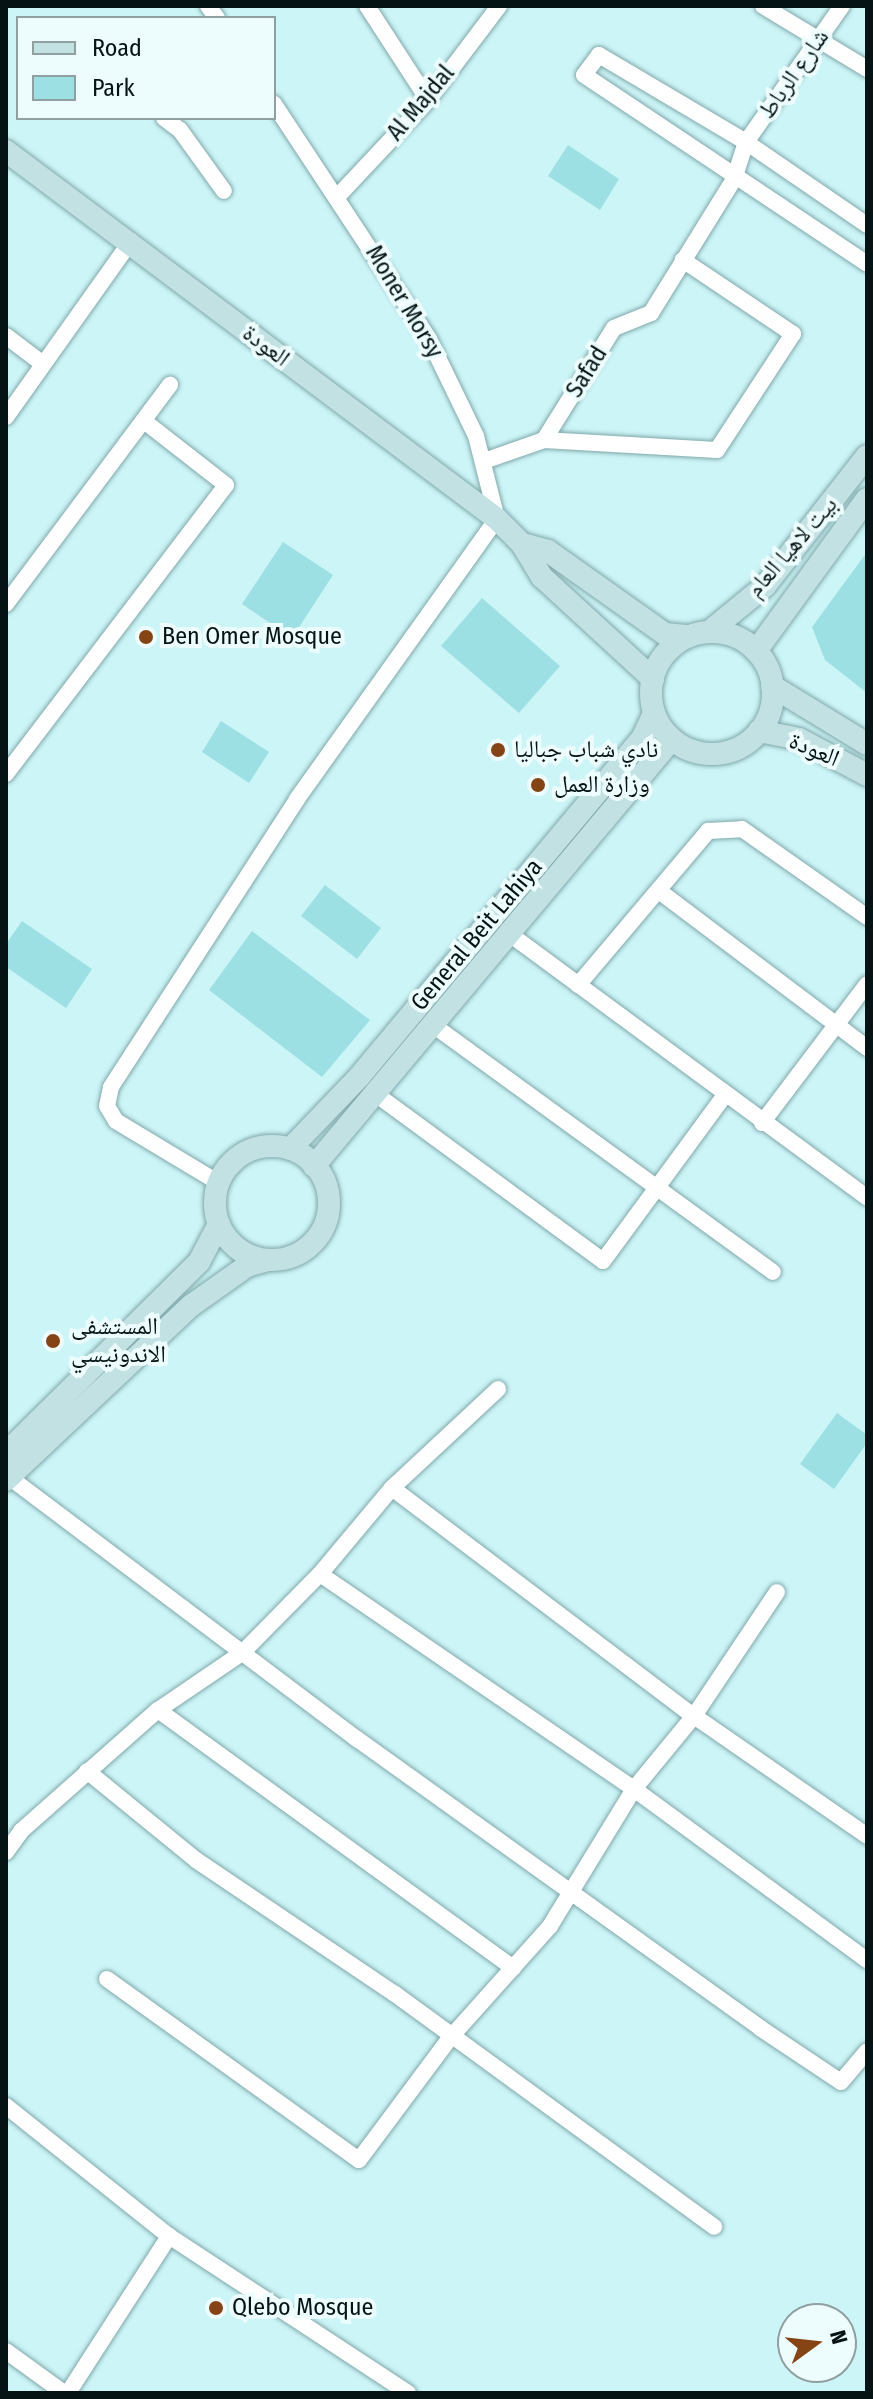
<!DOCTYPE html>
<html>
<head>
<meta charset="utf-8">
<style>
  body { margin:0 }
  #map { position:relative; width:873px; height:2399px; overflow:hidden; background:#ccf5f7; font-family:"Fira Sans Condensed","Noto Naskh Arabic",sans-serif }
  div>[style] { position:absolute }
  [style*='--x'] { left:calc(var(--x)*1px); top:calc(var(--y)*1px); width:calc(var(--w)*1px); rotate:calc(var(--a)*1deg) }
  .green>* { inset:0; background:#9de0e3 }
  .roads { filter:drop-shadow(0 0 2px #81a8aa) drop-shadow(0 0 2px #81a8aa) }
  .street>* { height:16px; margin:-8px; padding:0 8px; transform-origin:8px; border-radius:8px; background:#fff }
  .secondary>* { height:22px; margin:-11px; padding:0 11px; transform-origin:11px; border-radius:11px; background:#c2e1e3 }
  .secondary>.ring { margin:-11px; padding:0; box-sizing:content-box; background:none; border:22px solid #c2e1e3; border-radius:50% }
  .dots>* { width:22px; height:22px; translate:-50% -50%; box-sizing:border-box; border:4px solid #edfdfe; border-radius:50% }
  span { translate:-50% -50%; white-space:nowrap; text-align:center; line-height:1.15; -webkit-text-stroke:8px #edfdfe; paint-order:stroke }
  .street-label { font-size:24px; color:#051314 }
  .poi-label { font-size:24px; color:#051314 }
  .left { translate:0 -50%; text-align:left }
  .frame { position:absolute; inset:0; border:8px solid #051314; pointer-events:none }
  .legend { position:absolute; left:16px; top:16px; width:260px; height:104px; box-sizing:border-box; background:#edfdfe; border:2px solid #909fa0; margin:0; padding:10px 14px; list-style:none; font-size:24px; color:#051314 }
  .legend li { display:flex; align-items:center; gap:16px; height:40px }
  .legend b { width:40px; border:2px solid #909fa0 }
  .north { position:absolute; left:777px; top:2303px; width:80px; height:80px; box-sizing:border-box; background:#edfdfe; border:2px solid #909fa0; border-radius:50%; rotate:75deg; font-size:22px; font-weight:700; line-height:32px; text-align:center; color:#051314 }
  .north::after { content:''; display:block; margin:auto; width:28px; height:36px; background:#864414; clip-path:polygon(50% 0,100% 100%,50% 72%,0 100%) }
</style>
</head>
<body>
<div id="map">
  <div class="green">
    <div style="clip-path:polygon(568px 145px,619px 179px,600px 210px,548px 176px)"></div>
    <div style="clip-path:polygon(283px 542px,333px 575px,292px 638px,242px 604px)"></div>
    <div style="clip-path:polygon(867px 552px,867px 693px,825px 660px,812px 627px)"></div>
    <div style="clip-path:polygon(482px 598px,560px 666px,519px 713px,441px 646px)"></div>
    <div style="clip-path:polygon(221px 721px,269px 752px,249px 783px,202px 752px)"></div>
    <div style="clip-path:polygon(325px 885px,381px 928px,357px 959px,301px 916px)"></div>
    <div style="clip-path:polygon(22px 921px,92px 969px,66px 1008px,6px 967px,6px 944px)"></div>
    <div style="clip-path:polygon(252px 931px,370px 1020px,322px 1077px,209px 990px)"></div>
    <div style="clip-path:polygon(837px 1413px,867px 1435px,867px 1443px,834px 1489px,800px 1464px)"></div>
  </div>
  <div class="roads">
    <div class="street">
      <div style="--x:208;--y:6;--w:15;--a:53"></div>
      <div style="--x:367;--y:6;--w:112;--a:57"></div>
      <div style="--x:763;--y:6;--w:122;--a:31.2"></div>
      <div style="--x:164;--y:118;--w:20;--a:37"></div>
      <div style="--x:180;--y:130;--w:75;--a:54.2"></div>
      <div style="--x:338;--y:196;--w:132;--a:-46.8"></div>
      <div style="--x:428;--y:100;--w:118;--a:-52.9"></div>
      <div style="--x:867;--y:225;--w:147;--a:-145.6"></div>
      <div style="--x:746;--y:142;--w:171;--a:-149.4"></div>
      <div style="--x:599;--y:55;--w:25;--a:127"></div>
      <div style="--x:584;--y:75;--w:340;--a:33.7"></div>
      <div style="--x:6;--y:336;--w:46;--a:37.1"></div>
      <div style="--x:6;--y:417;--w:216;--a:-54.6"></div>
      <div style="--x:544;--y:440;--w:173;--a:3.3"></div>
      <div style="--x:717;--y:450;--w:139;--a:-56.8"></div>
      <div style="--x:793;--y:334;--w:133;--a:-146.1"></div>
      <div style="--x:484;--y:461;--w:64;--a:-19.3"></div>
      <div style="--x:544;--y:440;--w:132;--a:-58"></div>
      <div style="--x:614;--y:328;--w:40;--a:-22"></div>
      <div style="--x:651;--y:313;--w:158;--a:-58.2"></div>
      <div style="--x:734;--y:179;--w:39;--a:-72"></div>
      <div style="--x:746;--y:142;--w:166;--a:-54.8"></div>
      <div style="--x:6;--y:604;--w:274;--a:-53.2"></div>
      <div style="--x:6;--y:774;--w:363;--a:-52.7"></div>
      <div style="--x:226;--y:485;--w:104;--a:-142"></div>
      <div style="--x:659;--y:891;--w:261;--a:37"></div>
      <div style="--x:511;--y:935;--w:442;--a:36.4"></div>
      <div style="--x:578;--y:985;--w:202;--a:-49.8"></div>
      <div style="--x:708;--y:831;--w:34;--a:-3"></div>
      <div style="--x:742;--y:829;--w:153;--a:35.1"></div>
      <div style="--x:433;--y:1025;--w:420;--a:36"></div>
      <div style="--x:377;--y:1095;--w:280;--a:36.3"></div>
      <div style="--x:603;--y:1261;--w:205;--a:-53.7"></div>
      <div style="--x:762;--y:1123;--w:174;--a:-52.9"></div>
      <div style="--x:219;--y:1183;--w:120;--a:-149"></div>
      <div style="--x:116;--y:1121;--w:17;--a:-121"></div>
      <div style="--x:107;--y:1106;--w:19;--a:-78"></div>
      <div style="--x:111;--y:1087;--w:343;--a:-57.1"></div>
      <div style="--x:297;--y:799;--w:344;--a:-54.5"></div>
      <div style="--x:497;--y:519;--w:86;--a:-104.2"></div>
      <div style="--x:476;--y:436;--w:108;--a:-115.9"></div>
      <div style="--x:429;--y:339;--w:282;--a:-123.4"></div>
      <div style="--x:9;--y:1477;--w:436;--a:37"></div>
      <div style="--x:357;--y:1739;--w:496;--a:35.6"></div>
      <div style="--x:760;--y:2028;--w:97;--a:33.7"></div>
      <div style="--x:841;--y:2082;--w:40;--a:-50"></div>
      <div style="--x:392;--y:1488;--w:378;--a:37.1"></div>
      <div style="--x:694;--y:1716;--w:211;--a:34.7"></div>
      <div style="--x:320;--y:1574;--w:112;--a:-50.1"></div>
      <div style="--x:392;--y:1488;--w:145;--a:-43"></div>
      <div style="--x:158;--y:1710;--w:439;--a:36"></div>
      <div style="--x:87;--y:1771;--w:141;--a:39.2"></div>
      <div style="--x:196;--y:1860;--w:240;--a:34"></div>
      <div style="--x:395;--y:1994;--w:395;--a:36.1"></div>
      <div style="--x:6;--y:1852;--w:26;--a:-54"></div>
      <div style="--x:21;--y:1831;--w:183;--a:-41.5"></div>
      <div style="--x:158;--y:1710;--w:102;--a:-34.2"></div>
      <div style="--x:242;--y:1653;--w:111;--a:-45.4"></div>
      <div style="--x:320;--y:1574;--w:381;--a:34.4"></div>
      <div style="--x:634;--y:1789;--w:289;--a:36.3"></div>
      <div style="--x:107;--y:1979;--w:310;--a:35.7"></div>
      <div style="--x:359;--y:2160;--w:152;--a:-53.3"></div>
      <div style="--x:450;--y:2038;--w:150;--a:-48.2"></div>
      <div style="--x:550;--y:1926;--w:161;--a:-58.5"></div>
      <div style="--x:634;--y:1789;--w:94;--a:-50.6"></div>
      <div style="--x:694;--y:1716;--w:149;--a:-56.2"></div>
      <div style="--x:6;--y:2106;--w:208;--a:38.6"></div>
      <div style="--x:169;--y:2236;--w:286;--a:33.3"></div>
      <div style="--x:6;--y:2351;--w:72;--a:35.9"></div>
      <div style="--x:68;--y:2393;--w:187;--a:-57.2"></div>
    </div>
    <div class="secondary">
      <div style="--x:6;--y:151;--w:614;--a:36.85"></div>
      <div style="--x:497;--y:519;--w:35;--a:45"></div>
      <div style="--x:522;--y:544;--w:39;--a:59"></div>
      <div style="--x:542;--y:577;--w:151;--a:42.6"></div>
      <div style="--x:522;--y:544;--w:27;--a:15"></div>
      <div style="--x:548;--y:551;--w:143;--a:35.4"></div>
      <div style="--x:665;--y:634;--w:24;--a:5"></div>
      <div style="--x:709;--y:632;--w:72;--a:-39.4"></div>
      <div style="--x:765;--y:586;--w:165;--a:-51.9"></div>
      <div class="ring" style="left:651px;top:632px;width:100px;height:100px"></div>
      <div style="--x:756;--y:651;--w:188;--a:-53.9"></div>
      <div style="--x:772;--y:686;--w:111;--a:31.4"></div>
      <div style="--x:759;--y:731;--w:41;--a:11.3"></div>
      <div style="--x:799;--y:739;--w:77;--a:27.9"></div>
      <div class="ring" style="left:215px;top:1146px;width:92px;height:92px"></div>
      <div style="--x:290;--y:1149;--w:100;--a:-46.2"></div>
      <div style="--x:359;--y:1077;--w:443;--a:-50.1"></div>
      <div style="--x:643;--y:737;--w:26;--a:-65"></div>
      <div style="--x:314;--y:1166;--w:557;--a:-50.02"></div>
      <div style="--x:6;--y:1453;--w:272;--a:-44.7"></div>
      <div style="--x:199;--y:1262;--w:43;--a:-62.2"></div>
      <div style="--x:6;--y:1480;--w:255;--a:-43.3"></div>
      <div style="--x:192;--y:1305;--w:67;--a:-35.3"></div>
      <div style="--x:247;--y:1266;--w:22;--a:-16"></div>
    </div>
  </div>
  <div class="dots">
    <div style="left:146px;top:637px;background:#864414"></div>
    <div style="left:498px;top:750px;background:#864414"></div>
    <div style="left:538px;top:785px;background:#864414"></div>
    <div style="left:53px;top:1341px;background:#864414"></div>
    <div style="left:216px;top:2308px;background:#864414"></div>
  </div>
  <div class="street-label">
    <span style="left:794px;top:74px;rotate:-55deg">شارع الرباط</span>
    <span style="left:421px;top:103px;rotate:-50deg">Al Majdal</span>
    <span style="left:404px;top:302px;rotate:59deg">Moner Morsy</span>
    <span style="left:266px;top:346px;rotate:37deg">العودة</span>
    <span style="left:587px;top:372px;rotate:-58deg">Safad</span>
    <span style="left:792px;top:547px;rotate:-49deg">بيت لاهيا العام</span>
    <span style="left:814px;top:750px;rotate:23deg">العودة</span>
    <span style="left:477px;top:935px;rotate:-50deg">General Beit Lahiya</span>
  </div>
  <div class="poi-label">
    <span class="left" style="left:162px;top:637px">Ben Omer Mosque</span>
    <span class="left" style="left:514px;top:750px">نادي شباب جباليا</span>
    <span class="left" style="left:554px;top:785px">وزارة العمل</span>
    <span class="left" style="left:71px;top:1341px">المستشفى<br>الاندونيسي</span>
    <span class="left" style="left:232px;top:2308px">Qlebo Mosque</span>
  </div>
  <div class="frame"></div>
  <ul class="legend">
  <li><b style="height:10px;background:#c2e1e3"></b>Road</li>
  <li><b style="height:22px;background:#9de0e3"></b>Park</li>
  </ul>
  <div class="north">N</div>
</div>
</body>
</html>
